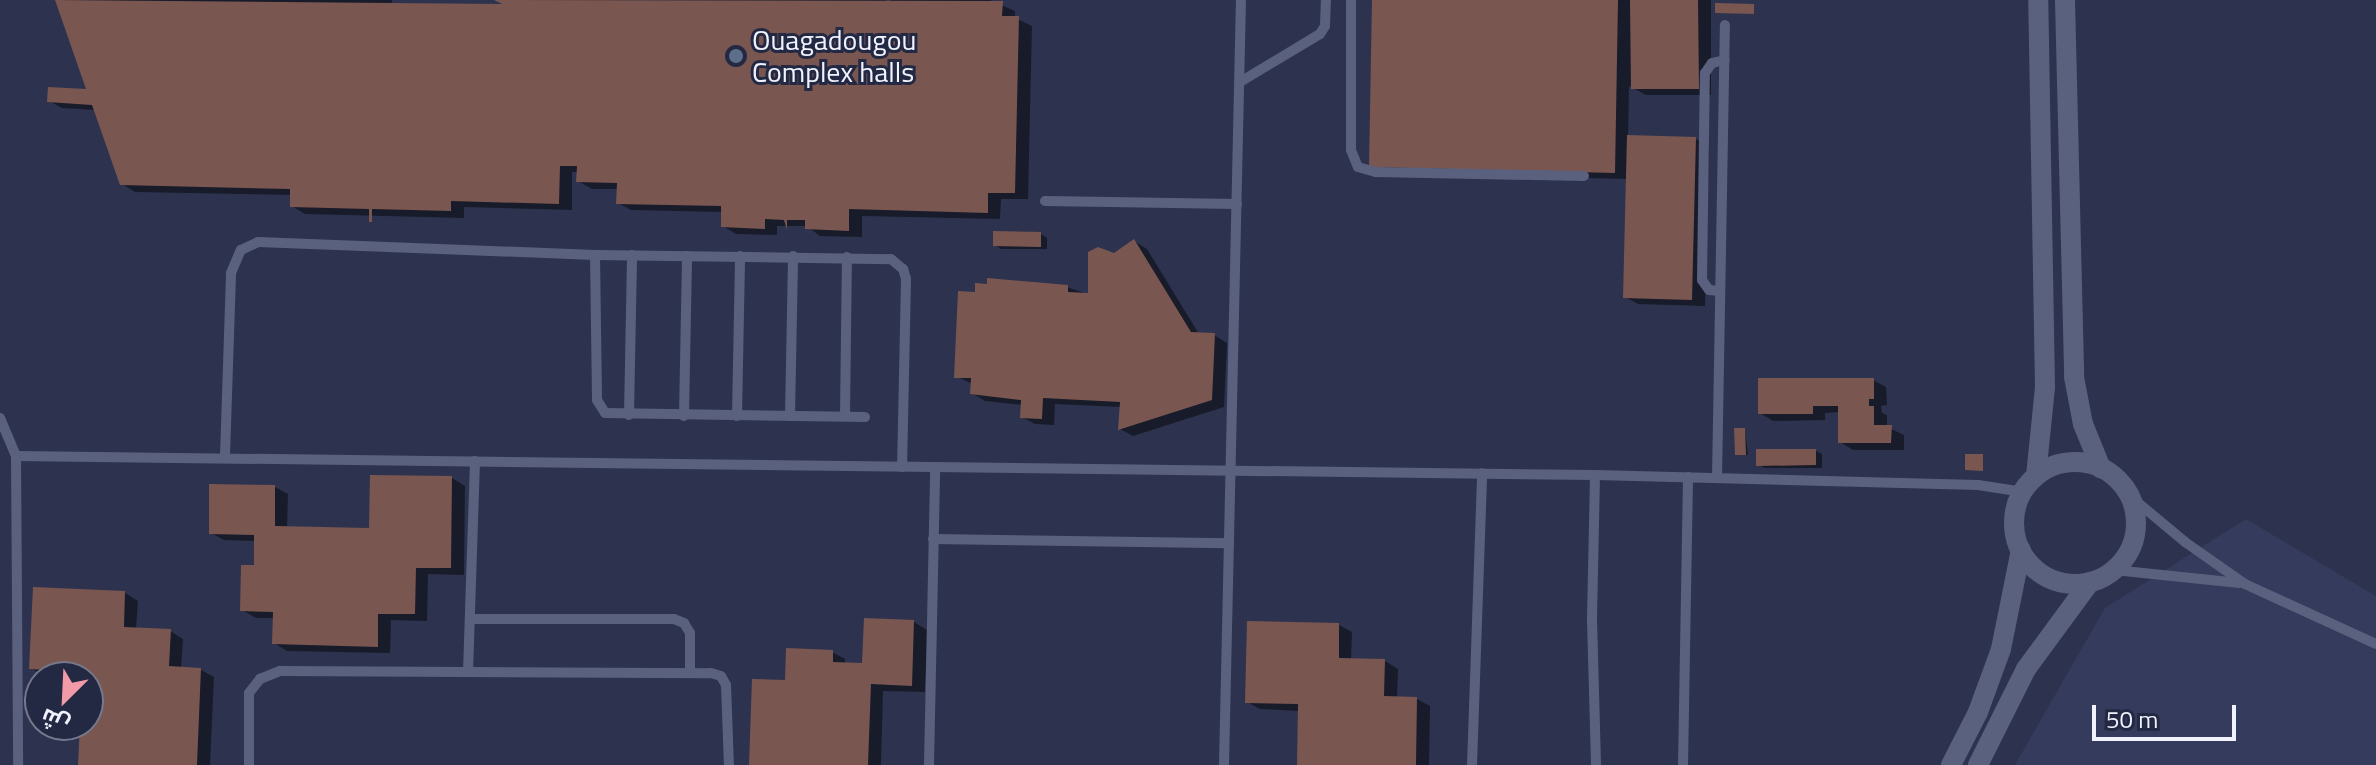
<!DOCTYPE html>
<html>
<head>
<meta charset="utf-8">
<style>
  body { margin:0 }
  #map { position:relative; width:2376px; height:765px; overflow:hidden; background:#2d334e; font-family:"Titillium Web",Cairo,sans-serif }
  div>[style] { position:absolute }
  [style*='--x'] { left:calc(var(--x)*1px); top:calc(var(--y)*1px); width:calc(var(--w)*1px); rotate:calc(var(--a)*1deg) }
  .built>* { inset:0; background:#343b5c }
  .shadow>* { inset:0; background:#0007 }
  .building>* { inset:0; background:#7a5651 }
  .service>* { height:10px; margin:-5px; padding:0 5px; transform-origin:5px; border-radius:5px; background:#5a617f }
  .minor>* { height:20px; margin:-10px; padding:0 10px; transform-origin:10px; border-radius:10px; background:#5a617f }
  .minor>.ring { margin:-10px; padding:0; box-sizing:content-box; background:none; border:20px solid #5a617f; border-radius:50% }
  .dots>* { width:22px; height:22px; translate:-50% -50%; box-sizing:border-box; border:4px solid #232843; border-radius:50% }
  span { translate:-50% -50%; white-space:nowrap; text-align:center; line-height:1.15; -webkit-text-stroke:6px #232843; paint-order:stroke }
  .poi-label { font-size:28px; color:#f0f2fd }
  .left { translate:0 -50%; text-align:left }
  .north { position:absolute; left:24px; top:661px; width:80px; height:80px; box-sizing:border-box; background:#232843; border:2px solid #75798d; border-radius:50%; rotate:204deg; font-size:22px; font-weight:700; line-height:32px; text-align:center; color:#f0f2fd }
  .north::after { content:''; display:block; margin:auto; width:28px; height:36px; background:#f39aa8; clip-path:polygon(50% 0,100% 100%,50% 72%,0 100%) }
  .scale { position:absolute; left:2092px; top:705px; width:144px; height:36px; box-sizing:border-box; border:4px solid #f0f2fd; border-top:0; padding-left:10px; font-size:24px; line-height:28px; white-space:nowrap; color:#f0f2fd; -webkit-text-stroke:6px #232843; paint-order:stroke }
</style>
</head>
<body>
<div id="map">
  <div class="built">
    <div style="clip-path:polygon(2246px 519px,2376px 596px,2376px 765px,2015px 765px,2105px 608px)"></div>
  </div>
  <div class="shadow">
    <div style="clip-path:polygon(57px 0,392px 0,392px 3px,508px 6px,498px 0,886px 0,898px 17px,890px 0,990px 0,1015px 11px,1015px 18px,1032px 26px,1028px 199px,1001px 199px,1000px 219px,862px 216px,862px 237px,820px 236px,807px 226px,777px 226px,777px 235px,736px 234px,723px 226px,723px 212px,631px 210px,618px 203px,619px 189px,592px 189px,578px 181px,579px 172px,572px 172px,572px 210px,464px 207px,464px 218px,305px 214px,292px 206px,292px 195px,135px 192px,122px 184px,96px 110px,62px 108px,49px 101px,89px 91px)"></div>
    <div style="clip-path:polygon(1374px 0,1711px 0,1711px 95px,1646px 95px,1629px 86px,1628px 137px,1696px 139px,1709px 146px,1705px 306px,1638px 304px,1625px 297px,1628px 179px,1384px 173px)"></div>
    <div style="clip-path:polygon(1041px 234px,1047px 238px,1047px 249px,1001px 249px,995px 245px)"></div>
    <div style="clip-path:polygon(1134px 241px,1147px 249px,1199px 334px,1214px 335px,1227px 343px,1224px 407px,1133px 436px,1120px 429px,1121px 407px,1055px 404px,1054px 425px,1035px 424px,1022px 417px,1023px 405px,985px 401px,972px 393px,972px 384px,956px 376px,1067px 287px,1090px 295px,1115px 255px)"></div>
    <div style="clip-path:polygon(1873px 380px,1886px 387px,1887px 405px,1881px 406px,1882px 413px,1887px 415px,1887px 427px,1904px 435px,1904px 450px,1853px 450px,1840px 442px,1840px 412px,1825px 413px,1825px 420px,1773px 421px,1760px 413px)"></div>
    <div style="clip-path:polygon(1745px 430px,1748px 455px,1739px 455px,1737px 454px)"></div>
    <div style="clip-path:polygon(1816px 451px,1822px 454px,1822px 468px,1765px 468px,1758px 465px)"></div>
    <div style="clip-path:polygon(452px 478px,465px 486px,464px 575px,428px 574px,427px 621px,391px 620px,390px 653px,287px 651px,274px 643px,275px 618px,256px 618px,242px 610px,256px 567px,256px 541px,224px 540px,211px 533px,275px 487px,288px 494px,287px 529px,371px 530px)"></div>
    <div style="clip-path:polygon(125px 593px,138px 601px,136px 629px,170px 631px,183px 639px,181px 669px,201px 670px,214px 677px,210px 765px,80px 765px,82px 725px,88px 725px,88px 677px,44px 676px,31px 668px)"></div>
    <div style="clip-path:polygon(914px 622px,927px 630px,925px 692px,883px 691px,881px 765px,751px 765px,787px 682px,832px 652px,845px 659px,845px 665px,864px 665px)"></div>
    <div style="clip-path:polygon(1339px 625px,1352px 632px,1351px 660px,1385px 661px,1398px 669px,1397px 698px,1417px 699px,1430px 706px,1429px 765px,1299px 765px,1300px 711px,1260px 709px,1247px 702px)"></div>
  </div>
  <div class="building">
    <div style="clip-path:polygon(55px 0,502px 4px,494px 0,1003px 1px,1002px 16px,1019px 16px,1015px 193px,988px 193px,988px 213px,849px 209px,849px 231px,805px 229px,805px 220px,787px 220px,787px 230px,784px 220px,765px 219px,765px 229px,721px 227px,721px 206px,616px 204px,617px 183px,576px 182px,577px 166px,560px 166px,559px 204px,451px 201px,451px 211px,372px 209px,372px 222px,369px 222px,369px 209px,290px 207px,290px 189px,120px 185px,92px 105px,47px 102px,48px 87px,86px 89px)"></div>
    <div style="clip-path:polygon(1372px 0,1618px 0,1615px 173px,1369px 167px)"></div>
    <div style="clip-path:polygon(1630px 0,1698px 0,1699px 89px,1631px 89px)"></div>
    <div style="clip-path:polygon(1715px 3px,1754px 4px,1754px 14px,1715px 13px)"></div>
    <div style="clip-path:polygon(1627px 135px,1696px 137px,1692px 300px,1623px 298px)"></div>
    <div style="clip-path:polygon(993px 231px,1041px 232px,1041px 247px,993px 246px)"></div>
    <div style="clip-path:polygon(1134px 239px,1191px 332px,1215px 333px,1212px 400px,1118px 430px,1120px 402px,1043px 398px,1042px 419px,1020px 418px,1021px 400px,970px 394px,971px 378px,954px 378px,958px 291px,975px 292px,975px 283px,987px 284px,987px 278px,1068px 285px,1068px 292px,1088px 293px,1088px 252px,1098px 247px,1114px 253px)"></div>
    <div style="clip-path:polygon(1758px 378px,1874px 378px,1874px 399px,1869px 399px,1869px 406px,1874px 406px,1874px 425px,1892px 425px,1891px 443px,1838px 443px,1838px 406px,1813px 406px,1813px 414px,1758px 414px)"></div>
    <div style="clip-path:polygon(1734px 428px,1745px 428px,1746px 455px,1735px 455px)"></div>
    <div style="clip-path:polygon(1756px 449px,1816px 449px,1816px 465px,1756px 466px)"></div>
    <div style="clip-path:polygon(1965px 454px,1983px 454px,1983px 471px,1965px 470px)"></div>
    <div style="clip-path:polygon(370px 475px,452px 476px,451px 568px,416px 568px,415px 614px,378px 614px,378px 647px,272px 644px,273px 612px,240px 611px,241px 565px,254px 565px,254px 535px,209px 534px,209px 484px,275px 485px,275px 526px,369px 528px)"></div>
    <div style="clip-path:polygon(33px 587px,125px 591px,124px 627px,171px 629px,169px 666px,201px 668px,197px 765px,78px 765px,80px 725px,88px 725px,88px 677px,82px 677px,82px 672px,29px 669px)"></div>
    <div style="clip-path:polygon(864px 618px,914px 620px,912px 686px,871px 684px,868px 765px,749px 765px,752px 679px,785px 680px,786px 648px,833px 650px,833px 662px,862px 663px)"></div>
    <div style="clip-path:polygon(1247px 621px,1339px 623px,1339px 658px,1385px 659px,1384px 696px,1417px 697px,1416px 765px,1297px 765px,1298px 704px,1245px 703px)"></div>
  </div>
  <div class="service">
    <div style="--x:1351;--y:0;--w:150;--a:90"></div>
    <div style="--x:1351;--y:150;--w:18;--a:68"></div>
    <div style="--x:1358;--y:167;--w:19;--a:16"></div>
    <div style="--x:1376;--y:172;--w:208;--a:1.1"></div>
    <div style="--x:1240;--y:82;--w:93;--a:-31"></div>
    <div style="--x:1320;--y:34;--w:9;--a:-58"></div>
    <div style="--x:1325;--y:26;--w:26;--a:-88"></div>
    <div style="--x:1045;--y:201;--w:192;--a:0.9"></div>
    <div style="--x:595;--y:255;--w:145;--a:89.2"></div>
    <div style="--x:597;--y:400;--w:15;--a:58"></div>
    <div style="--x:605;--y:413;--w:260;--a:0.9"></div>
    <div style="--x:1720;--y:291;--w:11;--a:-175"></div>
    <div style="--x:1709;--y:290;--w:12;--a:-125"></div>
    <div style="--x:1702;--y:280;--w:207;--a:-89.2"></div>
    <div style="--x:1705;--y:73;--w:12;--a:-55"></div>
    <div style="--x:1712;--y:63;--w:13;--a:-13"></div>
    <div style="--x:629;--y:415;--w:160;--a:-88.9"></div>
    <div style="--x:684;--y:416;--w:160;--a:-88.9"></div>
    <div style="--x:737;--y:416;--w:160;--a:-88.9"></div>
    <div style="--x:790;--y:416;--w:160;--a:-88.9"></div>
    <div style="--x:845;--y:416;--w:159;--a:-89.3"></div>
    <div style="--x:0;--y:418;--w:41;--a:67.2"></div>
    <div style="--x:16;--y:456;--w:309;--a:89.6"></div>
    <div style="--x:16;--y:456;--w:1579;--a:0.69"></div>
    <div style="--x:1595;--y:475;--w:383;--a:1.5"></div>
    <div style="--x:1978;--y:485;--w:46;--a:8.8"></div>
    <div style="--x:225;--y:456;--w:183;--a:-88.1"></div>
    <div style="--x:231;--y:273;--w:25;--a:-67"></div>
    <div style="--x:241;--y:250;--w:19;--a:-25"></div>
    <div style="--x:258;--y:242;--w:337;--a:2.2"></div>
    <div style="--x:595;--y:255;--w:296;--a:0.8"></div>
    <div style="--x:891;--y:259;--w:16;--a:40"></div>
    <div style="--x:903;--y:269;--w:10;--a:73"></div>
    <div style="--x:906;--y:279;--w:188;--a:91.2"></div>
    <div style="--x:1595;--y:475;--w:145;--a:91.2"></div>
    <div style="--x:1592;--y:620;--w:145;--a:88.4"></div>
    <div style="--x:1717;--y:478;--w:453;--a:-89"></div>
    <div style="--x:2130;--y:496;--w:72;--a:39.9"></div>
    <div style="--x:2185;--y:542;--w:73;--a:35"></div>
    <div style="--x:2245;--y:584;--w:144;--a:24.6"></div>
    <div style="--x:933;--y:539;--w:296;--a:0.8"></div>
    <div style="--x:2114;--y:570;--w:126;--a:5.9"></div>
    <div style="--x:470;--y:619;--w:204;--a:0"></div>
    <div style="--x:674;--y:619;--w:11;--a:22"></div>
    <div style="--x:684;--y:623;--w:12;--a:59"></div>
    <div style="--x:690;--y:633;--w:40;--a:90"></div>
    <div style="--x:468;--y:672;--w:211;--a:-88.1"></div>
    <div style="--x:249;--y:765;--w:72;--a:-90"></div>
    <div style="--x:249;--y:693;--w:18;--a:-52"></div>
    <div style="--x:260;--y:679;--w:22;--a:-22"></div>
    <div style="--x:280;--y:671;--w:431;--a:0.3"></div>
    <div style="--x:711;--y:673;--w:10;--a:17"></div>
    <div style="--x:721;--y:676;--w:10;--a:61"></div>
    <div style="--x:726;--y:685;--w:80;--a:87.9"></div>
    <div style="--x:929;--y:765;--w:298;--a:-88.8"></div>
    <div style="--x:1224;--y:765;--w:765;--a:-88.73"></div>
    <div style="--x:1472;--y:765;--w:292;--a:-88"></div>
    <div style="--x:1683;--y:765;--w:288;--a:-89"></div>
  </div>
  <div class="minor">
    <div style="--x:2065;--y:0;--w:377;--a:88.6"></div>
    <div style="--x:2074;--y:377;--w:48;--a:79.2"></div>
    <div style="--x:2083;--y:424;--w:48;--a:67.8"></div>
    <div class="ring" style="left:2014px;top:462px;width:102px;height:102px"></div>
    <div style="--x:2036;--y:476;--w:89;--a:-84.2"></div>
    <div style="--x:2045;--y:387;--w:387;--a:-91"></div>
    <div style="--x:1951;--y:765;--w:59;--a:-63"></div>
    <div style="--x:1978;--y:712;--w:67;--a:-69.9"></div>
    <div style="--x:2001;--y:649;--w:101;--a:-78.6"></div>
    <div style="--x:1978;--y:765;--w:107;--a:-63.4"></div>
    <div style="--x:2026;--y:669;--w:108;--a:-53.7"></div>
  </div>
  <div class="dots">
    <div style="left:736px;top:56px;background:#5c6f8a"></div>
  </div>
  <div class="poi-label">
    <span class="left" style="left:752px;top:56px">Ouagadougou<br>Complex halls</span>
  </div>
  <div class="north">ش</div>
  <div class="scale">50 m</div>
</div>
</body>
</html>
